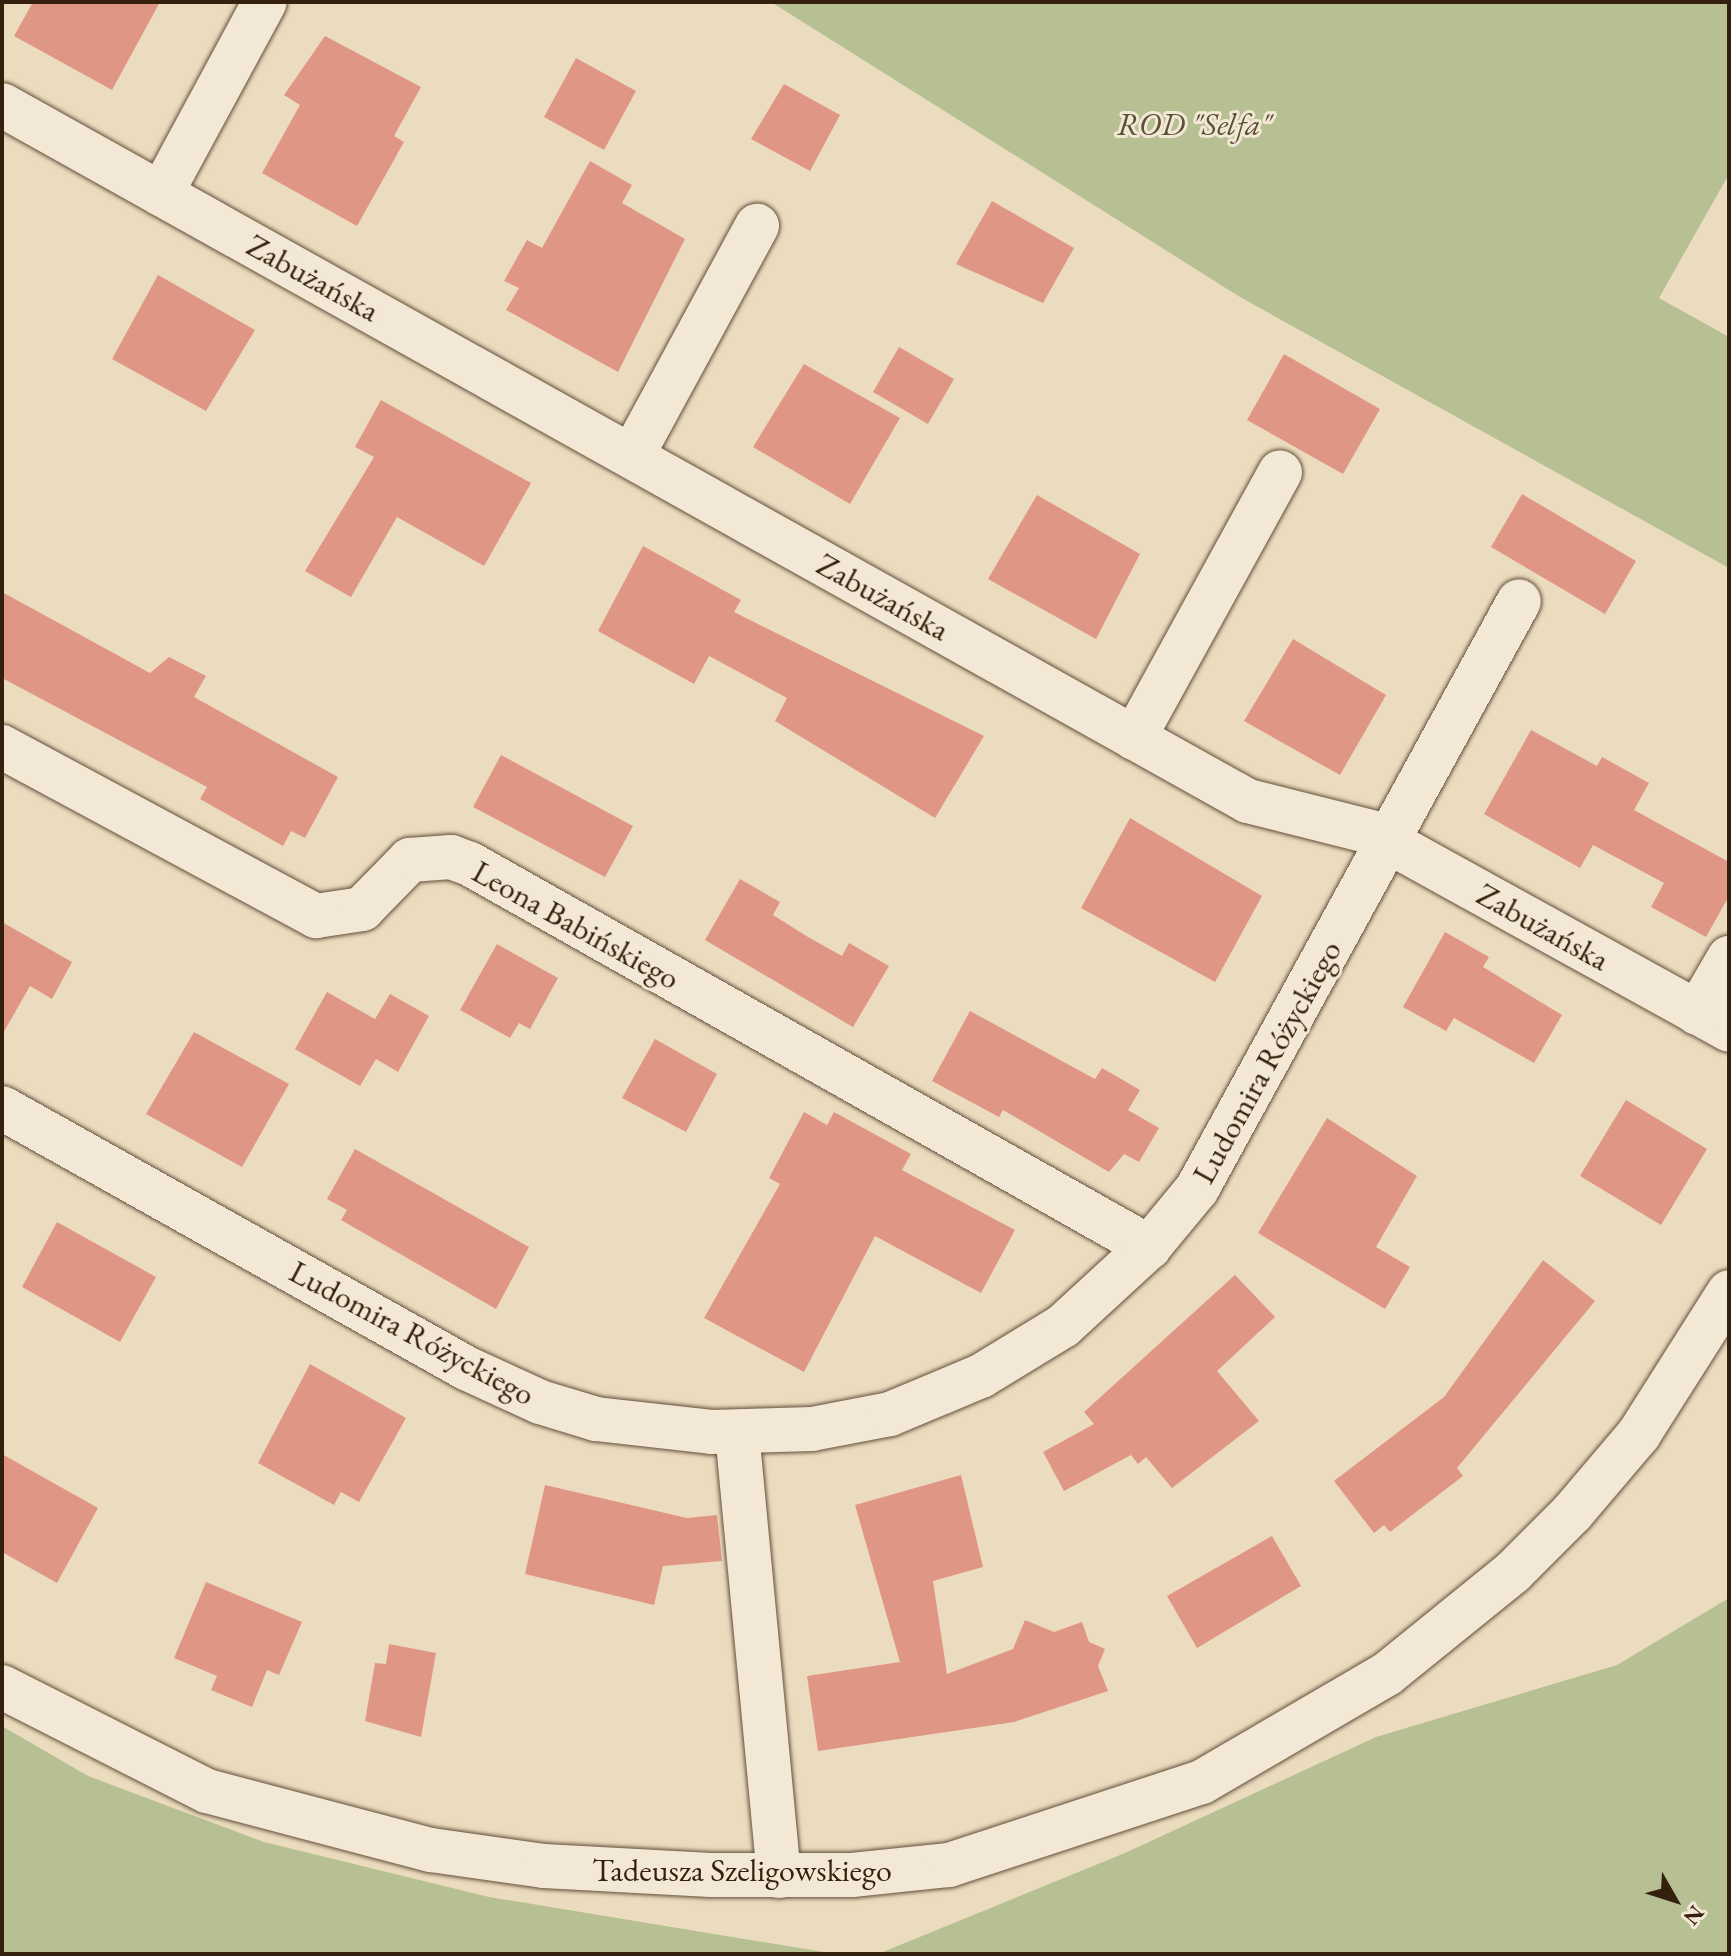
<!DOCTYPE html>
<html>
<head>
<meta charset="utf-8">
<style>
  body { margin:0 }
  #map { position:relative; width:1731px; height:1956px; overflow:hidden; background:#ecdcbf; font-family:"EB Garamond",serif }
  div>[style] { position:absolute }
  [style*='--x'] { left:calc(var(--x)*1px); top:calc(var(--y)*1px); width:calc(var(--w)*1px); rotate:calc(var(--a)*1deg) }
  .green>* { inset:0; background:#b7c092 }
  .building>* { inset:0; background:#e09685 }
  .roads { filter:drop-shadow(0 0 2px #634f3a) drop-shadow(0 0 2px #634f3a) }
  .minor>* { height:44px; margin:-22px; padding:0 22px; transform-origin:22px; border-radius:22px; background:#f3e8d5 }
  span { translate:-50% -50%; white-space:nowrap; text-align:center; line-height:1.15; -webkit-text-stroke:6px #f3e8d5; paint-order:stroke }
  .park-label { font-size:32px; color:#5c5036; font-style:italic }
  .street-label { font-size:32px; color:#35200e }
  .frame { position:absolute; inset:0; border:4px solid #35200e; pointer-events:none }
  .north { position:absolute; left:1635px; top:1860px; width:80px; height:80px; -webkit-text-stroke:6px #f3e8d5; paint-order:stroke; rotate:129deg; font-size:22px; font-weight:700; line-height:32px; text-align:center; color:#35200e }
  .north::after { content:''; display:block; margin:auto; width:28px; height:36px; background:#35200e; clip-path:polygon(50% 0,100% 100%,50% 72%,0 100%) }
</style>
</head>
<body>
<div id="map">
  <div class="green">
    <div style="clip-path:polygon(771px 2px,1729px 2px,1729px 174px,1659px 298px,1729px 337px,1729px 568px,1240px 297px)"></div>
    <div style="clip-path:polygon(1729px 1598px,1729px 1954px,878px 1954px,1125px 1853px,1376px 1737px,1617px 1665px)"></div>
    <div style="clip-path:polygon(2px 1726px,88px 1776px,264px 1842px,489px 1897px,836px 1954px,2px 1954px)"></div>
  </div>
  <div class="building">
    <div style="clip-path:polygon(33px 2px,160px 2px,112px 90px,14px 36px)"></div>
    <div style="clip-path:polygon(325px 36px,421px 87px,394px 136px,404px 142px,357px 226px,262px 173px,300px 105px,284px 95px)"></div>
    <div style="clip-path:polygon(576px 58px,636px 91px,604px 150px,544px 117px)"></div>
    <div style="clip-path:polygon(784px 84px,840px 115px,810px 171px,751px 139px)"></div>
    <div style="clip-path:polygon(590px 161px,632px 185px,622px 203px,685px 239px,618px 372px,506px 310px,519px 288px,504px 281px,527px 240px,542px 248px)"></div>
    <div style="clip-path:polygon(992px 201px,1074px 248px,1043px 303px,956px 264px)"></div>
    <div style="clip-path:polygon(158px 275px,255px 330px,206px 411px,112px 359px)"></div>
    <div style="clip-path:polygon(899px 347px,954px 379px,928px 424px,873px 392px)"></div>
    <div style="clip-path:polygon(1284px 354px,1380px 409px,1343px 474px,1247px 420px)"></div>
    <div style="clip-path:polygon(804px 364px,900px 418px,850px 504px,753px 447px)"></div>
    <div style="clip-path:polygon(381px 400px,531px 483px,484px 566px,397px 517px,351px 597px,305px 571px,374px 457px,355px 447px)"></div>
    <div style="clip-path:polygon(1522px 494px,1636px 561px,1605px 614px,1491px 547px)"></div>
    <div style="clip-path:polygon(1037px 495px,1140px 554px,1096px 639px,988px 579px)"></div>
    <div style="clip-path:polygon(643px 546px,741px 600px,734px 612px,984px 736px,935px 818px,775px 721px,787px 698px,709px 656px,694px 684px,598px 631px)"></div>
    <div style="clip-path:polygon(2px 592px,150px 673px,169px 657px,206px 676px,194px 697px,338px 777px,305px 838px,291px 831px,283px 846px,200px 799px,207px 787px,2px 678px)"></div>
    <div style="clip-path:polygon(1293px 639px,1386px 695px,1340px 775px,1244px 721px)"></div>
    <div style="clip-path:polygon(1531px 730px,1597px 766px,1602px 757px,1649px 783px,1634px 810px,1729px 862px,1729px 896px,1706px 937px,1651px 907px,1664px 883px,1593px 845px,1580px 868px,1484px 814px)"></div>
    <div style="clip-path:polygon(501px 755px,633px 826px,605px 877px,473px 807px)"></div>
    <div style="clip-path:polygon(1130px 818px,1262px 896px,1215px 982px,1081px 908px)"></div>
    <div style="clip-path:polygon(740px 879px,780px 902px,773px 915px,808px 937px,842px 956px,849px 943px,889px 966px,853px 1027px,705px 940px)"></div>
    <div style="clip-path:polygon(2px 922px,72px 962px,52px 999px,30px 986px,2px 1035px)"></div>
    <div style="clip-path:polygon(1445px 932px,1489px 957px,1483px 967px,1562px 1015px,1534px 1063px,1454px 1018px,1446px 1031px,1403px 1007px)"></div>
    <div style="clip-path:polygon(497px 944px,558px 978px,530px 1029px,519px 1023px,510px 1038px,460px 1010px)"></div>
    <div style="clip-path:polygon(327px 992px,375px 1019px,390px 994px,429px 1016px,398px 1072px,376px 1059px,360px 1086px,295px 1049px)"></div>
    <div style="clip-path:polygon(970px 1011px,1095px 1079px,1102px 1068px,1140px 1090px,1128px 1110px,1159px 1128px,1139px 1162px,1124px 1154px,1109px 1172px,1003px 1110px,999px 1117px,932px 1081px)"></div>
    <div style="clip-path:polygon(194px 1032px,289px 1084px,242px 1167px,146px 1114px)"></div>
    <div style="clip-path:polygon(655px 1039px,717px 1074px,686px 1132px,622px 1098px)"></div>
    <div style="clip-path:polygon(1626px 1100px,1707px 1149px,1661px 1225px,1580px 1176px)"></div>
    <div style="clip-path:polygon(804px 1112px,827px 1125px,834px 1112px,911px 1154px,902px 1170px,1015px 1230px,981px 1293px,875px 1236px,804px 1372px,704px 1318px,780px 1184px,769px 1178px)"></div>
    <div style="clip-path:polygon(1327px 1118px,1417px 1176px,1376px 1247px,1410px 1267px,1385px 1309px,1258px 1233px)"></div>
    <div style="clip-path:polygon(355px 1149px,529px 1247px,496px 1309px,341px 1220px,347px 1210px,327px 1199px)"></div>
    <div style="clip-path:polygon(57px 1222px,156px 1277px,120px 1342px,22px 1287px)"></div>
    <div style="clip-path:polygon(1543px 1260px,1595px 1301px,1457px 1468px,1463px 1476px,1390px 1532px,1384px 1525px,1374px 1533px,1334px 1481px,1444px 1397px)"></div>
    <div style="clip-path:polygon(1235px 1275px,1275px 1317px,1217px 1371px,1259px 1421px,1172px 1488px,1146px 1457px,1138px 1464px,1131px 1455px,1064px 1491px,1043px 1452px,1094px 1424px,1084px 1412px)"></div>
    <div style="clip-path:polygon(310px 1364px,406px 1418px,359px 1502px,341px 1492px,334px 1505px,258px 1463px)"></div>
    <div style="clip-path:polygon(2px 1454px,98px 1508px,57px 1583px,2px 1552px)"></div>
    <div style="clip-path:polygon(961px 1475px,983px 1567px,933px 1581px,947px 1674px,1013px 1649px,1025px 1620px,1054px 1632px,1082px 1622px,1089px 1642px,1105px 1649px,1098px 1666px,1108px 1691px,1014px 1722px,818px 1751px,807px 1676px,900px 1662px,855px 1505px)"></div>
    <div style="clip-path:polygon(545px 1485px,687px 1518px,717px 1515px,722px 1561px,663px 1566px,654px 1605px,525px 1574px)"></div>
    <div style="clip-path:polygon(1272px 1536px,1301px 1586px,1197px 1648px,1167px 1596px)"></div>
    <div style="clip-path:polygon(206px 1582px,302px 1622px,279px 1675px,267px 1670px,252px 1707px,211px 1690px,217px 1676px,174px 1658px)"></div>
    <div style="clip-path:polygon(389px 1644px,436px 1653px,421px 1737px,365px 1721px,375px 1663px,386px 1664px)"></div>
  </div>
  <div class="roads">
    <div class="minor">
      <div style="--x:2;--y:105;--w:1427;--a:29.19"></div>
      <div style="--x:1248;--y:801;--w:127;--a:14.1"></div>
      <div style="--x:1371;--y:832;--w:409;--a:28.9"></div>
      <div style="--x:161;--y:194;--w:218;--a:-61.6"></div>
      <div style="--x:632;--y:456;--w:262;--a:-61.5"></div>
      <div style="--x:1134;--y:738;--w:303;--a:-61.2"></div>
      <div style="--x:2;--y:747;--w:357;--a:28.3"></div>
      <div style="--x:316;--y:916;--w:47;--a:-8.7"></div>
      <div style="--x:362;--y:909;--w:69;--a:-45.6"></div>
      <div style="--x:410;--y:860;--w:41;--a:-4.2"></div>
      <div style="--x:451;--y:857;--w:20;--a:20"></div>
      <div style="--x:470;--y:864;--w:780;--a:29.43"></div>
      <div style="--x:1697;--y:1013;--w:64;--a:-59.8"></div>
      <div style="--x:2;--y:1108;--w:532;--a:29.26"></div>
      <div style="--x:466;--y:1368;--w:81;--a:24.7"></div>
      <div style="--x:540;--y:1402;--w:59;--a:16.9"></div>
      <div style="--x:596;--y:1419;--w:116;--a:6.4"></div>
      <div style="--x:711;--y:1432;--w:101;--a:-1.7"></div>
      <div style="--x:812;--y:1429;--w:79;--a:-10.9"></div>
      <div style="--x:890;--y:1414;--w:99;--a:-22.7"></div>
      <div style="--x:981;--y:1376;--w:96;--a:-31.4"></div>
      <div style="--x:1063;--y:1326;--w:117;--a:-42.6"></div>
      <div style="--x:1149;--y:1247;--w:75;--a:-50.4"></div>
      <div style="--x:1197;--y:1189;--w:670;--a:-61.29"></div>
      <div style="--x:737;--y:1432;--w:446;--a:84.6"></div>
      <div style="--x:2;--y:1687;--w:230;--a:26.9"></div>
      <div style="--x:207;--y:1791;--w:232;--a:14.8"></div>
      <div style="--x:431;--y:1850;--w:114;--a:8.1"></div>
      <div style="--x:544;--y:1866;--w:167;--a:3.1"></div>
      <div style="--x:711;--y:1875;--w:141;--a:0"></div>
      <div style="--x:852;--y:1875;--w:98;--a:-5.9"></div>
      <div style="--x:949;--y:1865;--w:266;--a:-18.2"></div>
      <div style="--x:1202;--y:1782;--w:214;--a:-30.3"></div>
      <div style="--x:1387;--y:1674;--w:162;--a:-39"></div>
      <div style="--x:1513;--y:1572;--w:83;--a:-45"></div>
      <div style="--x:1572;--y:1513;--w:104;--a:-49.7"></div>
      <div style="--x:1639;--y:1434;--w:168;--a:-57.6"></div>
    </div>
  </div>
  <div class="park-label">
    <span style="left:1194px;top:124px">ROD "Selfa"</span>
  </div>
  <div class="street-label">
    <span style="left:313px;top:278px;rotate:29deg">Zabużańska</span>
    <span style="left:883px;top:597px;rotate:29deg">Zabużańska</span>
    <span style="left:576px;top:925px;rotate:29deg">Leona Babińskiego</span>
    <span style="left:1543px;top:927px;rotate:29deg">Zabużańska</span>
    <span style="left:1267px;top:1062px;rotate:-61deg">Ludomira Różyckiego</span>
    <span style="left:412px;top:1333px;rotate:28deg">Ludomira Różyckiego</span>
    <span style="left:742px;top:1870px">Tadeusza Szeligowskiego</span>
  </div>
  <div class="frame"></div>
  <div class="north">N</div>
</div>
</body>
</html>
